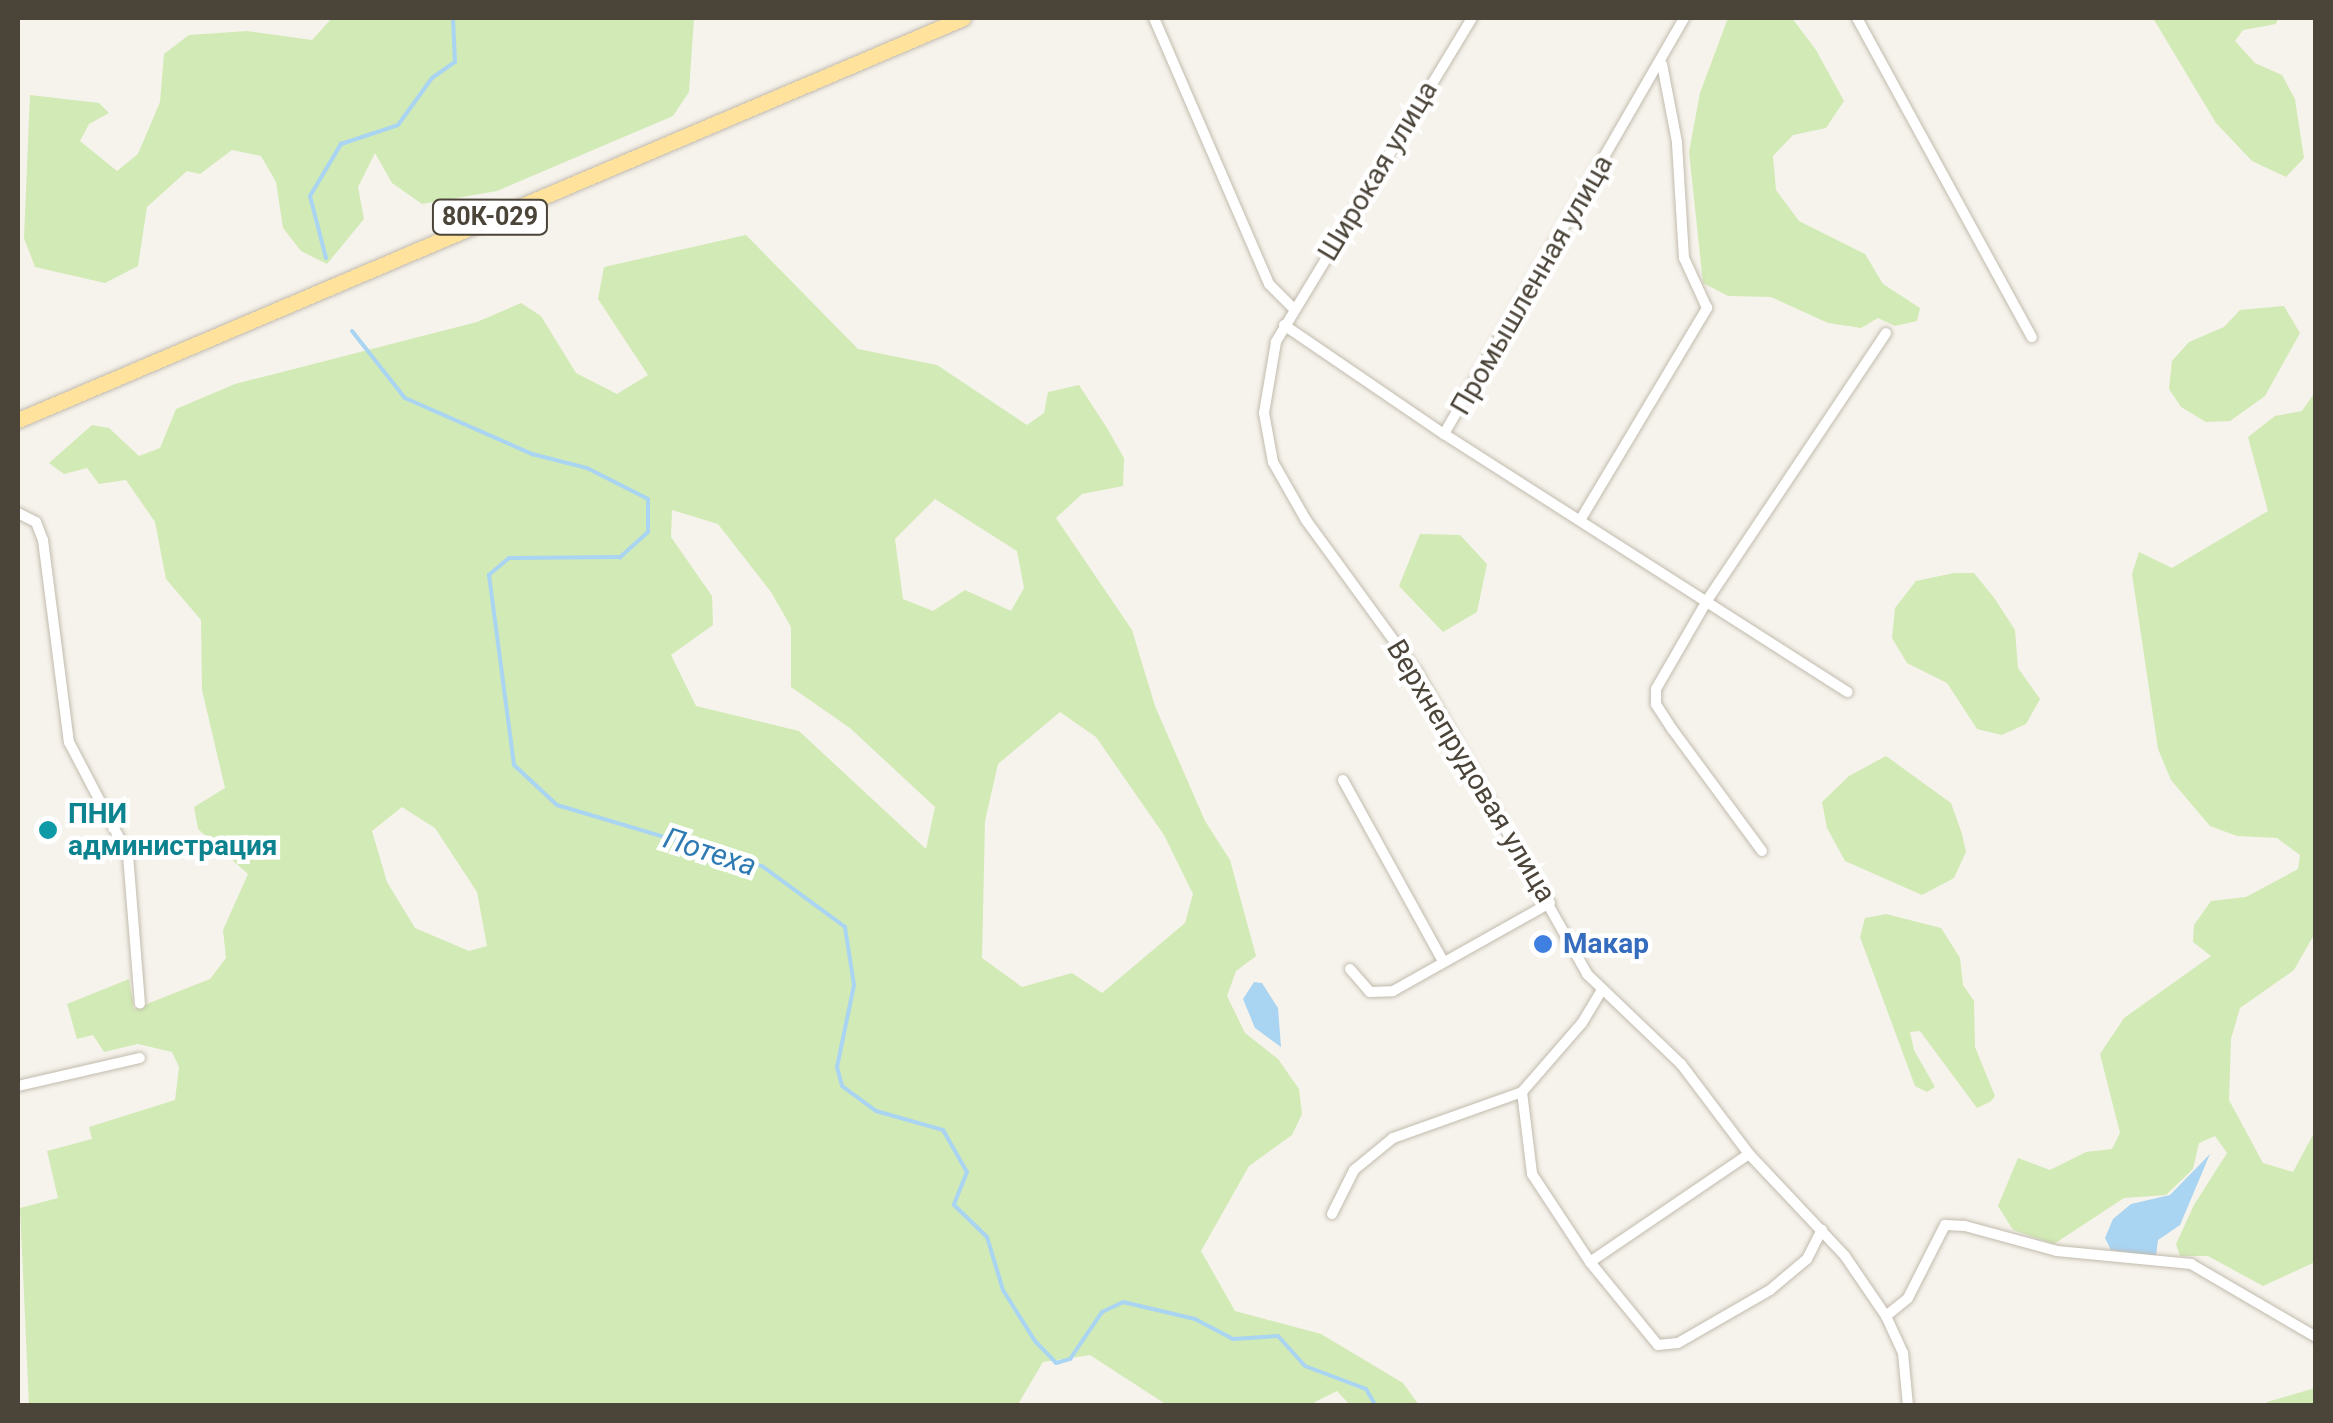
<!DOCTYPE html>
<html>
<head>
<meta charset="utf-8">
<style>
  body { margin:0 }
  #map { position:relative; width:2333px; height:1423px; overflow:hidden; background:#f6f3ec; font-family:Roboto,sans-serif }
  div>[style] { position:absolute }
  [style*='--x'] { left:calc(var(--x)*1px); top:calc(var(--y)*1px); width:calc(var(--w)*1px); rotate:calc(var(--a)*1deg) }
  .green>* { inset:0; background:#d2eab5 }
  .water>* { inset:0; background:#a9d4f2 }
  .stream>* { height:4px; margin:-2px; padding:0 2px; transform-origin:2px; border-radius:2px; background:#a9d4f2 }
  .roads { filter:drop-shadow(0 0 2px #c2bbae) drop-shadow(0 0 2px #c2bbae) }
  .street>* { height:10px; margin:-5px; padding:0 5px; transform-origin:5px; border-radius:5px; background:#fff }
  .primary>* { height:15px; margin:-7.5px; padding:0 7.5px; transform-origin:7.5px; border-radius:7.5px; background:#ffe39c }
  .dots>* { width:28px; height:28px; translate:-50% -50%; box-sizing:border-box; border:5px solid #fff; border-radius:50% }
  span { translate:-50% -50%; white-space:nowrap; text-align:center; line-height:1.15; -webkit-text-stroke:9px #fff; paint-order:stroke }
  .shield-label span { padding:2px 8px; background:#fff; border:2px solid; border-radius:8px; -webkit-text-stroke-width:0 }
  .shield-label { font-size:25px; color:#4b4439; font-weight:700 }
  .street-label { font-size:28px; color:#4b4439 }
  .culture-label { font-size:28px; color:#0d838f; font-weight:700 }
  .left { translate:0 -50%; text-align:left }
  .shop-label { font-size:28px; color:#366cbe; font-weight:700 }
  .water-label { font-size:30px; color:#2e7ab2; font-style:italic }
  .frame { position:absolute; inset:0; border:20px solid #4b4439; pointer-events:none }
</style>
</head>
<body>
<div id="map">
  <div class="green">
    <div style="clip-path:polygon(332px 18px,694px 18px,689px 92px,673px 116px,497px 191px,422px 204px,392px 183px,375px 153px,358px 187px,364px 219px,327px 264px,301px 251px,283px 228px,276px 182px,261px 156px,232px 150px,200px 174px,187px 171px,147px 207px,138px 266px,105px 283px,35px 267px,24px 238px,30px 95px,99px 103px,109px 113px,89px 124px,80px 141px,117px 171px,138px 154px,160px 102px,164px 54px,189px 35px,247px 31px,312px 40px)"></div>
    <div style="clip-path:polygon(1728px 18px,1792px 18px,1816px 50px,1844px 101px,1826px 128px,1793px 135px,1773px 156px,1776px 190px,1799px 221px,1865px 254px,1883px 284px,1920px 308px,1917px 321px,1895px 326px,1878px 318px,1861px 328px,1828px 323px,1771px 297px,1728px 296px,1703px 283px,1689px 152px,1700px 93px)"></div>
    <div style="clip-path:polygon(2153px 18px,2278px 18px,2276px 24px,2243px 30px,2235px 41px,2255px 63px,2282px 75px,2295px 99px,2304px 158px,2286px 177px,2252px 161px,2216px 123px)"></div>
    <div style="clip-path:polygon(evenodd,746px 235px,858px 349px,937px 365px,1027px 425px,1044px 413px,1048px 392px,1079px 385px,1107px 428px,1124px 458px,1123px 486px,1082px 494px,1056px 518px,1132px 630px,1155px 706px,1205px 821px,1230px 860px,1256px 956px,1236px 971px,1227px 996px,1245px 1033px,1278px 1059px,1299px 1089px,1302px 1114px,1292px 1135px,1249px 1166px,1201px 1251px,1235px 1311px,1321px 1334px,1403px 1383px,1419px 1405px,1350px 1405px,1337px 1391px,1309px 1405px,1167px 1405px,1090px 1355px,1043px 1362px,1017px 1406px,29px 1405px,20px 1208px,58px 1198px,47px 1151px,92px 1139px,89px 1127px,175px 1100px,179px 1067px,172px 1052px,138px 1044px,104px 1052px,93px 1035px,77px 1039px,67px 1004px,129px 979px,134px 1009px,210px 979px,226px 958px,223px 930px,248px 874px,198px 829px,194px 807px,225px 788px,202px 690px,201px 620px,166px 579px,155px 522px,126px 480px,99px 484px,87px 468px,64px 474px,49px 463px,92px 425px,109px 428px,139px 456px,160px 448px,176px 409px,235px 384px,477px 322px,521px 303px,541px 316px,576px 373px,617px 394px,648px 375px,598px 299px,604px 267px,746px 235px,935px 499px,1017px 551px,1024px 588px,1011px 611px,965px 590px,933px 611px,903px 599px,895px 539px,935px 499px,746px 235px,672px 510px,718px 524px,771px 592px,791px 627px,791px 687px,850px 728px,935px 807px,926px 849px,799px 731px,696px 706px,671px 655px,713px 625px,712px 596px,671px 537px,672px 510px,746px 235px,1060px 712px,1096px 737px,1164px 835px,1193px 894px,1185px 923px,1102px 993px,1072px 973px,1022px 987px,982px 958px,985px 821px,998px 764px,1060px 712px,746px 235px,402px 807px,435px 828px,477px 892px,487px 946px,469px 951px,415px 928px,387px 882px,372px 831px,402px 807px)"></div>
    <div style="clip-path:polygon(2284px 306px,2300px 333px,2265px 396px,2230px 421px,2206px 422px,2181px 407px,2169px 389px,2172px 361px,2189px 342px,2224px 327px,2240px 310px)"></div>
    <div style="clip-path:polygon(2315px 392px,2315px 933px,2294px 970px,2240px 1008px,2231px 1039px,2229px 1100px,2263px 1163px,2293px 1172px,2315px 1131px,2315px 1262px,2263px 1286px,2208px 1256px,2180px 1256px,2176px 1244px,2194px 1205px,2227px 1153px,2215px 1136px,2199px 1143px,2193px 1169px,2166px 1195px,2124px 1198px,2054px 1244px,2013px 1230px,1998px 1206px,2018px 1158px,2050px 1170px,2086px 1152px,2112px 1149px,2120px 1133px,2100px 1054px,2124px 1018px,2211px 956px,2193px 942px,2194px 925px,2211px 901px,2246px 897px,2298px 869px,2300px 855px,2277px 838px,2237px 836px,2210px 826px,2171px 780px,2158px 749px,2132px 574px,2139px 552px,2172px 568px,2268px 511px,2248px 437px,2275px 416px,2302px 411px)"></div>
    <div style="clip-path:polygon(1420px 534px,1460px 535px,1487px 564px,1477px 612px,1443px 632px,1399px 586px)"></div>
    <div style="clip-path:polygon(1954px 573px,1974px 573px,1995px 599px,2015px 630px,2018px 668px,2040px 699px,2026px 724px,2002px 735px,1977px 729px,1947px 683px,1907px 663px,1892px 638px,1895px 608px,1916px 581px)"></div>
    <div style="clip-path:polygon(1886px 756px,1951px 803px,1962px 834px,1966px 852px,1954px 878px,1922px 895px,1845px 861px,1827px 828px,1822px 802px,1849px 776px)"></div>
    <div style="clip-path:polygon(1886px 914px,1941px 928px,1960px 958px,1963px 985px,1974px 1001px,1975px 1047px,1995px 1096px,1990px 1102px,1977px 1108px,1920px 1031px,1910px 1032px,1914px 1050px,1935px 1087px,1927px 1092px,1915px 1086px,1860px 937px,1865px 918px)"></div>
    <div style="clip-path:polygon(2315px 1388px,2315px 1405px,2264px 1405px,2267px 1402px)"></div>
  </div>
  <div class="water">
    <div style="clip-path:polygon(1254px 982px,1262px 983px,1278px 1008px,1281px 1047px,1255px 1028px,1243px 999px)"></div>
    <div style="clip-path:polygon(2210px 1154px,2180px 1225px,2158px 1240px,2156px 1256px,2111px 1250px,2105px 1238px,2113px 1219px,2131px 1204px,2170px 1195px)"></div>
  </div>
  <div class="stream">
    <div style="--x:326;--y:258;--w:64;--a:-104.5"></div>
    <div style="--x:310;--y:196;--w:61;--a:-59.2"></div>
    <div style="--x:341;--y:144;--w:60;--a:-18.4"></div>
    <div style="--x:398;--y:125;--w:58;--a:-54.1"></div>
    <div style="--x:432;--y:78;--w:28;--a:-35"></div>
    <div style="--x:455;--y:62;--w:44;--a:-92.6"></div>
    <div style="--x:352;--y:331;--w:85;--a:51.7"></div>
    <div style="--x:405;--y:398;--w:139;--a:23.8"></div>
    <div style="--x:532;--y:454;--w:57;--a:14.3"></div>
    <div style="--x:587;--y:468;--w:68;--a:26.9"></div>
    <div style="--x:648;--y:499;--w:33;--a:90"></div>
    <div style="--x:648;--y:532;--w:38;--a:138"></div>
    <div style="--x:620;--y:557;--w:111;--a:179.5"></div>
    <div style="--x:509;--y:558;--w:26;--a:140"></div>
    <div style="--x:489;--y:575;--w:192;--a:82.5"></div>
    <div style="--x:514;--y:765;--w:59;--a:42.9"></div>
    <div style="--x:557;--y:805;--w:214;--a:16.6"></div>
    <div style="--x:762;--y:866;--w:103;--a:36.3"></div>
    <div style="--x:845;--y:927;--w:59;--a:81.2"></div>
    <div style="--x:854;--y:985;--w:84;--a:101.7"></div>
    <div style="--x:837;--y:1067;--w:20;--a:75"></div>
    <div style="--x:842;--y:1086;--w:42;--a:36.3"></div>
    <div style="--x:876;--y:1111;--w:70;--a:15.8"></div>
    <div style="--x:943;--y:1130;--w:48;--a:60.3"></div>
    <div style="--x:967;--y:1172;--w:35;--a:112"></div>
    <div style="--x:954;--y:1205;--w:46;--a:44.1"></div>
    <div style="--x:987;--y:1237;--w:55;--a:73.2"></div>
    <div style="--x:1003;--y:1290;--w:60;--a:57.9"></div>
    <div style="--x:1035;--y:1341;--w:30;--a:46"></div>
    <div style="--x:1056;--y:1363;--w:15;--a:-16"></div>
    <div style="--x:1070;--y:1359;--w:57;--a:-55.8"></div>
    <div style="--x:1102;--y:1312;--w:23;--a:-25"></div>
    <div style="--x:1123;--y:1302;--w:74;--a:13.3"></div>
    <div style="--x:1195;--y:1319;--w:43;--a:27.8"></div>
    <div style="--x:1233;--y:1339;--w:45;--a:-3.8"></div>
    <div style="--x:1278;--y:1336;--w:40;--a:48"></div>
    <div style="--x:1305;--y:1366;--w:65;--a:20.7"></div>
    <div style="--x:1366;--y:1389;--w:20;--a:60"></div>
  </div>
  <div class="roads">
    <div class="street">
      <div style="--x:1154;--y:18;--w:290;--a:66.6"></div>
      <div style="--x:1269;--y:284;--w:35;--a:45"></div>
      <div style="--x:1472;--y:18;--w:379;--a:121.2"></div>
      <div style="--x:1276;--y:342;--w:72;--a:99.6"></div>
      <div style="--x:1264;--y:413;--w:50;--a:79.6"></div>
      <div style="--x:1273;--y:462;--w:67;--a:60.4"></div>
      <div style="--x:1306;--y:520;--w:188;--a:53.9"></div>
      <div style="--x:1417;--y:672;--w:347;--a:60.6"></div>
      <div style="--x:1587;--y:974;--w:130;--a:43.8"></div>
      <div style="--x:1681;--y:1064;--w:113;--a:52.9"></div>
      <div style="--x:1749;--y:1154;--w:140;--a:46.7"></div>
      <div style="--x:1845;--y:1256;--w:73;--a:55.7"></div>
      <div style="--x:1886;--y:1316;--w:41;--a:65.3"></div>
      <div style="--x:1903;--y:1353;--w:53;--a:84.6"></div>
      <div style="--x:1857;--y:18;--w:364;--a:61.3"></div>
      <div style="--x:1284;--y:325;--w:194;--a:34.3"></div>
      <div style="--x:1444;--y:434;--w:480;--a:-60"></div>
      <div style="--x:1444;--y:434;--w:479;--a:32.6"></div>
      <div style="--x:18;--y:513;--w:20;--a:27"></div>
      <div style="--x:36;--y:522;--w:19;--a:69"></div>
      <div style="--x:43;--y:540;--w:204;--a:82.7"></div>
      <div style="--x:69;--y:742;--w:127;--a:62.4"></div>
      <div style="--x:128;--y:855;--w:149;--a:85.4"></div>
      <div style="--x:1582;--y:517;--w:244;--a:-59.1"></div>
      <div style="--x:1707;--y:308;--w:55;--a:-114.7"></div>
      <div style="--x:1684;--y:258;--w:116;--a:-93.5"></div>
      <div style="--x:1677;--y:142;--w:79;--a:-100.9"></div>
      <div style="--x:1343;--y:780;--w:207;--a:61.1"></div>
      <div style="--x:1762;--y:851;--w:152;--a:-126.4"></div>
      <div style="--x:1672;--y:729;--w:30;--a:-123"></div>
      <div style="--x:1656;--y:704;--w:15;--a:-90"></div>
      <div style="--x:1656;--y:689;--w:104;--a:-60"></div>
      <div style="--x:1708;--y:599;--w:320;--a:-56.2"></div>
      <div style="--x:1350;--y:969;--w:30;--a:49"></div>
      <div style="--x:1370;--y:992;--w:23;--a:-2"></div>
      <div style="--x:1393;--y:991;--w:180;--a:-29.3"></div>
      <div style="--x:18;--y:1086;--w:125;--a:-12.9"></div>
      <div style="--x:1522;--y:1092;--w:83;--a:83"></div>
      <div style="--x:1532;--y:1174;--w:105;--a:56.6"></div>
      <div style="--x:1590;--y:1262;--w:107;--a:50.7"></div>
      <div style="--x:1658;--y:1345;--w:20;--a:-6"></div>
      <div style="--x:1678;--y:1343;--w:106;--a:-29.9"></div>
      <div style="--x:1770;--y:1290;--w:48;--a:-40"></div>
      <div style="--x:1807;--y:1259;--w:33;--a:-63"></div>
      <div style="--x:1332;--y:1214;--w:49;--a:-63.4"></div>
      <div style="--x:1354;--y:1170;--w:50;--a:-39.4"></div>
      <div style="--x:1393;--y:1138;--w:137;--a:-19.6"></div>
      <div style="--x:1522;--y:1092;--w:91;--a:-49"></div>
      <div style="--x:1582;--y:1023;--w:37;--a:-59"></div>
      <div style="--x:1590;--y:1262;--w:192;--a:-34.2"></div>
      <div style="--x:1886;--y:1316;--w:28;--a:-39"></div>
      <div style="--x:1908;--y:1298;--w:82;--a:-63.1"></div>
      <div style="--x:1945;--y:1225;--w:20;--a:3"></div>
      <div style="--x:1965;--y:1226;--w:95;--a:15.2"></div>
      <div style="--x:2057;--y:1251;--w:135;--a:5.5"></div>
      <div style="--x:2191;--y:1264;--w:145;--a:30.3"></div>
    </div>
    <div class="primary">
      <div style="--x:18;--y:420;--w:1027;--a:-23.04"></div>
    </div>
  </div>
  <div class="dots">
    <div style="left:48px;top:830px;background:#0f9aa8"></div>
    <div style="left:1543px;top:944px;background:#3f7fe0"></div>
  </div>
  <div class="shield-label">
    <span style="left:490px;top:217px">80К-029</span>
  </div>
  <div class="street-label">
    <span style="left:1378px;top:171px;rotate:-59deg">Широкая улица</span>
    <span style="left:1532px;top:285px;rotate:-60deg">Промышленная улица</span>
    <span style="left:1471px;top:771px;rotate:59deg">Верхнепрудовая улица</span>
  </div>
  <div class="culture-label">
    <span class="left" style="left:68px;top:830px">ПНИ<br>администрация</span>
  </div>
  <div class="shop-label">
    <span class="left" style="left:1563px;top:944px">Макар</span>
  </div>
  <div class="water-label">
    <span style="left:710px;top:852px;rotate:18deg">Потеха</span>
  </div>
  <div class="frame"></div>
</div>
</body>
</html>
